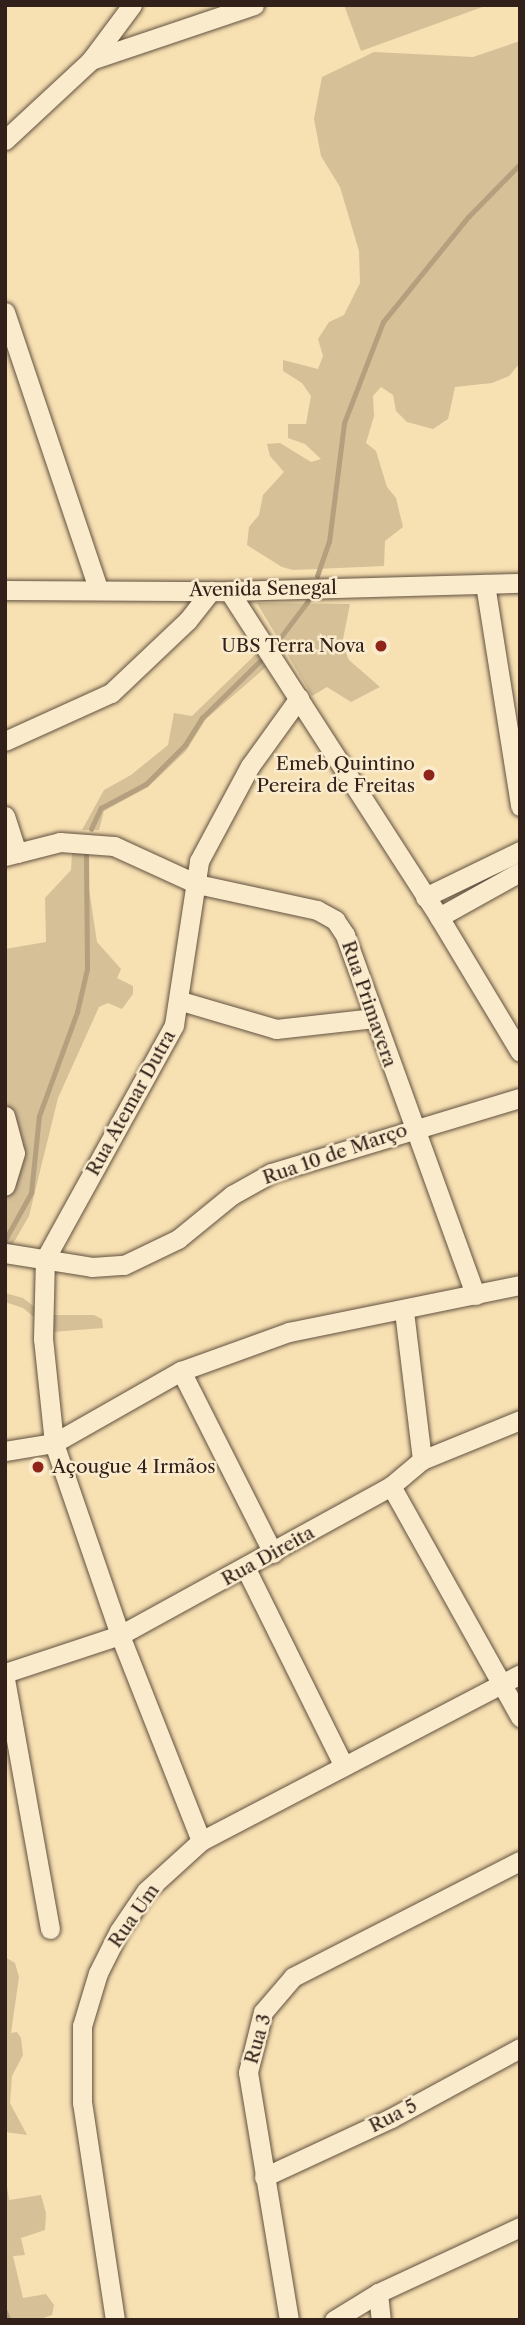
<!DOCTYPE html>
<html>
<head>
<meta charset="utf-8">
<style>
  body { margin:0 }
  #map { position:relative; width:525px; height:2325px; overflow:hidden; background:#f7e0b2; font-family:"Libre Caslon Text",serif }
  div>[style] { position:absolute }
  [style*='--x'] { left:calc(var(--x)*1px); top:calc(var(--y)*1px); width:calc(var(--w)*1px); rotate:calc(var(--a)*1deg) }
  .green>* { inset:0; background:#d5c098 }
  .stream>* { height:4.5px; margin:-2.25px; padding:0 2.25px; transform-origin:2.25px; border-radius:2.25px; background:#b49f7e }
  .roads { filter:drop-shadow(0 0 2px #625140) drop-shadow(0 0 2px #625140) }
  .minor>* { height:19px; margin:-9.5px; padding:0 9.5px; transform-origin:9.5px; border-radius:9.5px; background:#faebcd }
  .dots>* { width:19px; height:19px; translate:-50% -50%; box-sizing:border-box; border:4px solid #faebcd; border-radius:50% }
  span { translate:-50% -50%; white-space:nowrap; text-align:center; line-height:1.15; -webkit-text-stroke:5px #faebcd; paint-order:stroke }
  .street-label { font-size:19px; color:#31211a }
  .poi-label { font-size:19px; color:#31211a }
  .right { translate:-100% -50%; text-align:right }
  .left { translate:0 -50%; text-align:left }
  .frame { position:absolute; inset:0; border:7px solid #31211a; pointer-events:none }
</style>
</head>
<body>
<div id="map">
  <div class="green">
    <div style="clip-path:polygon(344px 5px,488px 5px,361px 51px)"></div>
    <div style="clip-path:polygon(520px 41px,520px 363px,509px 376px,492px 383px,455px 387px,448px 419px,433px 429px,407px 422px,396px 411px,393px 395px,381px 387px,373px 396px,374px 416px,366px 443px,376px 451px,387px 487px,396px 498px,403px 527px,385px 541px,384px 566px,293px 570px,282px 567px,247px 545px,249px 527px,259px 515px,263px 495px,284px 472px,270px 456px,267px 444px,280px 443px,311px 462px,321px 459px,305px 444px,288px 438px,288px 424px,306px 424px,311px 396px,302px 383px,283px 371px,283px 360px,318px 369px,323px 356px,318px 339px,329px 322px,344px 315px,360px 283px,359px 251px,340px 187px,321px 156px,314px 119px,322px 77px,374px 52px,473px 57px)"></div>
    <div style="clip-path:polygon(257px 603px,350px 604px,342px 644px,349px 660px,380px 687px,351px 702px,327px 687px,312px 696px)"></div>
    <div style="clip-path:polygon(257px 653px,266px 667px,206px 719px,186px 751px,148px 787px,104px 811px,99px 830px,82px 830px,104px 790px,131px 775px,168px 745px,174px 713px,192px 716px)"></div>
    <div style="clip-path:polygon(72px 853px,89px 854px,86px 869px,97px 942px,121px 969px,117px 978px,133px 986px,133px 994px,122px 1009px,108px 1003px,99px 1007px,58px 1098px,29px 1216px,10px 1249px,5px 1248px,5px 1203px,21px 1158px,13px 1115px,5px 1101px,5px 949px,46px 942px,45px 898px,71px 870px)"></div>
    <div style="clip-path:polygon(5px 1293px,23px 1298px,45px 1315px,94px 1315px,102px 1319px,103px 1328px,52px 1332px,23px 1308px,5px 1302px)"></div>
    <div style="clip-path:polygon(5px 1957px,15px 1963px,19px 1977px,11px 2033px,17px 2032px,21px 2038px,23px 2055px,12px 2076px,10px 2103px,27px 2135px,5px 2132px)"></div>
    <div style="clip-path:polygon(5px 2173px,9px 2200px,41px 2195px,46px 2213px,45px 2230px,21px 2238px,25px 2255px,13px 2256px,23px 2298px,46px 2294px,54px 2305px,52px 2315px,38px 2320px,5px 2320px)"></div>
  </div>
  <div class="stream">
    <div style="--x:317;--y:576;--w:36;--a:-71"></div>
    <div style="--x:329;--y:542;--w:120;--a:-82.8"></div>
    <div style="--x:344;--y:423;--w:108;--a:-68.9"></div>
    <div style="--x:383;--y:322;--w:135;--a:-51"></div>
    <div style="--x:468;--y:217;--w:74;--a:-45.5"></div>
    <div style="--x:277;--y:642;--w:51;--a:-52.9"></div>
    <div style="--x:91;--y:829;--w:23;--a:-65"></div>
    <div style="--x:101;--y:808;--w:51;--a:-28.1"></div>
    <div style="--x:146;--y:784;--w:55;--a:-45"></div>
    <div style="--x:185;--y:745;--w:32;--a:-58"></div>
    <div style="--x:202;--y:718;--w:81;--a:-44.5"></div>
    <div style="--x:5;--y:1240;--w:54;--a:-61"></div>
    <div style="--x:31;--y:1193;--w:77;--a:-84.1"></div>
    <div style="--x:39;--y:1116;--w:111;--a:-69.9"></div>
    <div style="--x:77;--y:1012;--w:44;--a:-76.9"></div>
    <div style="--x:87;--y:969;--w:115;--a:-90.5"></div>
    <div style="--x:5;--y:2311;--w:10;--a:66"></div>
  </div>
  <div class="roads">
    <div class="minor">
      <div style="--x:91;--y:60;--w:172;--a:-18.6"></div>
      <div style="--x:5;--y:140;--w:117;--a:-42.9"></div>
      <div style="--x:91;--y:60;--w:69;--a:-53.3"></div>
      <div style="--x:5;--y:312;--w:291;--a:71.4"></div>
      <div style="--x:485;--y:584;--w:225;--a:81"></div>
      <div style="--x:5;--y:590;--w:224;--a:0.3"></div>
      <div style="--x:229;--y:591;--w:291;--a:-1.6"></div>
      <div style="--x:229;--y:591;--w:388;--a:57.2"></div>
      <div style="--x:439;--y:917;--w:157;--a:59"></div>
      <div style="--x:5;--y:741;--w:116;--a:-24.4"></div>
      <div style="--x:111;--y:693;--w:106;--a:-43.5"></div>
      <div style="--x:188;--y:620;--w:37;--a:-52"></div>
      <div style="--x:5;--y:816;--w:39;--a:72"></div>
      <div style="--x:5;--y:856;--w:57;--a:-14.3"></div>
      <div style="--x:60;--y:842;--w:54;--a:4.2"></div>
      <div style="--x:114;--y:846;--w:91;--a:24.6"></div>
      <div style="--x:197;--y:884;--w:123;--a:12.2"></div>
      <div style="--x:317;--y:910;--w:21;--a:29"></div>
      <div style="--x:335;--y:920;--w:18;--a:56"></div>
      <div style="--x:345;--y:935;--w:383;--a:70.1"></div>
      <div style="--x:425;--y:897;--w:106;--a:-25.8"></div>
      <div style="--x:439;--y:917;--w:93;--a:-29.1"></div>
      <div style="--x:181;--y:1001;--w:99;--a:16.4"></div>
      <div style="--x:276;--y:1029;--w:99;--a:-6.4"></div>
      <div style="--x:5;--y:1116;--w:38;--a:75"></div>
      <div style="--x:15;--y:1153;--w:34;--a:107"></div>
      <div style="--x:5;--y:1253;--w:88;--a:9.1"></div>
      <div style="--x:92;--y:1267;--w:32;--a:-4"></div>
      <div style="--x:124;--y:1265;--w:60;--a:-25.7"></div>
      <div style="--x:178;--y:1239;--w:70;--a:-39.2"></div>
      <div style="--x:232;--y:1195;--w:45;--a:-29.4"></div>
      <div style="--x:271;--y:1173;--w:260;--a:-16.8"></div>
      <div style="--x:404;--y:1311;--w:150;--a:83.1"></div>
      <div style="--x:181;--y:1371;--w:204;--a:63.2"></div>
      <div style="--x:5;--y:1451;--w:50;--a:-9.3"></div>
      <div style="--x:54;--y:1443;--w:146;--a:-29.6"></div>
      <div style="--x:181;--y:1371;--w:115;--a:-19.9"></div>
      <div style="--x:289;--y:1332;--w:236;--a:-11.5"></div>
      <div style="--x:391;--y:1486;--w:265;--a:60.8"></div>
      <div style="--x:246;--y:1569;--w:220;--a:63.6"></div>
      <div style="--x:5;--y:1673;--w:121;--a:-18.3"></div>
      <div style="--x:120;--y:1635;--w:309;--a:-28.8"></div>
      <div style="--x:391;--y:1486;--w:40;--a:-40"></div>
      <div style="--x:422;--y:1460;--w:106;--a:-22.2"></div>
      <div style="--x:5;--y:1679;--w:254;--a:79.8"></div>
      <div style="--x:201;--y:1841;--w:221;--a:-111.5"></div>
      <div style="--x:120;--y:1635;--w:203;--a:-109"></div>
      <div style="--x:54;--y:1443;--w:105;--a:-96"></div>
      <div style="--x:43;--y:1339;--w:80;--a:-88.6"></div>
      <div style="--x:45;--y:1259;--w:267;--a:-61.1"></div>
      <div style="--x:174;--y:1025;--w:166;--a:-81.3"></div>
      <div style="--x:199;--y:861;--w:108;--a:-61.8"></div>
      <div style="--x:250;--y:766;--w:84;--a:-54.2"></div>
      <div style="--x:264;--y:2177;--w:140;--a:-24.9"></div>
      <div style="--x:391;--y:2118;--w:147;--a:-28.5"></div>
      <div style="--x:378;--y:2293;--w:27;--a:84"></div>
      <div style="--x:115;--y:2320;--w:219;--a:-98.6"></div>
      <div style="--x:82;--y:2103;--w:77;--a:-90"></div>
      <div style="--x:82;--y:2026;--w:55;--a:-73.2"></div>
      <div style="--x:98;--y:1973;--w:47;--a:-63.4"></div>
      <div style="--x:119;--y:1931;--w:48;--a:-56"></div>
      <div style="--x:146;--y:1891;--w:74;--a:-42.3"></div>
      <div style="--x:201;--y:1841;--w:360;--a:-27.6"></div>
      <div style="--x:289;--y:2320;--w:251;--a:-99.4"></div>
      <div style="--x:248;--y:2072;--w:62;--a:-76"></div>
      <div style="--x:263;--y:2012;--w:46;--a:-49.4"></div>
      <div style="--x:293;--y:1977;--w:255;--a:-27.1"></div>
      <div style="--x:334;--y:2320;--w:52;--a:-31.5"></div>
      <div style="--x:378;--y:2293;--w:157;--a:-24.9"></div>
    </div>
  </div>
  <div class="dots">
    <div style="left:381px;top:646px;background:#8f2418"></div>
    <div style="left:429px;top:775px;background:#8f2418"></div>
    <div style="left:38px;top:1467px;background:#8f2418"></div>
  </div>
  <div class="street-label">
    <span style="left:263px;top:589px;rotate:-1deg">Avenida Senegal</span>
    <span style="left:369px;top:1004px;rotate:71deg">Rua Primavera</span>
    <span style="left:131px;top:1103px;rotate:-61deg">Rua Atemar Dutra</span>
    <span style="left:335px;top:1154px;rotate:-19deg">Rua 10 de Março</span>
    <span style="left:268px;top:1556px;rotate:-29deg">Rua Direita</span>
    <span style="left:134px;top:1916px;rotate:-55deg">Rua Um</span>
    <span style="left:258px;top:2039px;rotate:-74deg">Rua 3</span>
    <span style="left:393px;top:2116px;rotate:-27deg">Rua 5</span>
  </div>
  <div class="poi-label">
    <span class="right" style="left:365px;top:646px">UBS Terra Nova</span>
    <span class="right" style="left:415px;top:775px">Emeb Quintino<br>Pereira de Freitas</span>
    <span class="left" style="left:52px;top:1467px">Açougue 4 Irmãos</span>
  </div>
  <div class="frame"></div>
</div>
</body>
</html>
